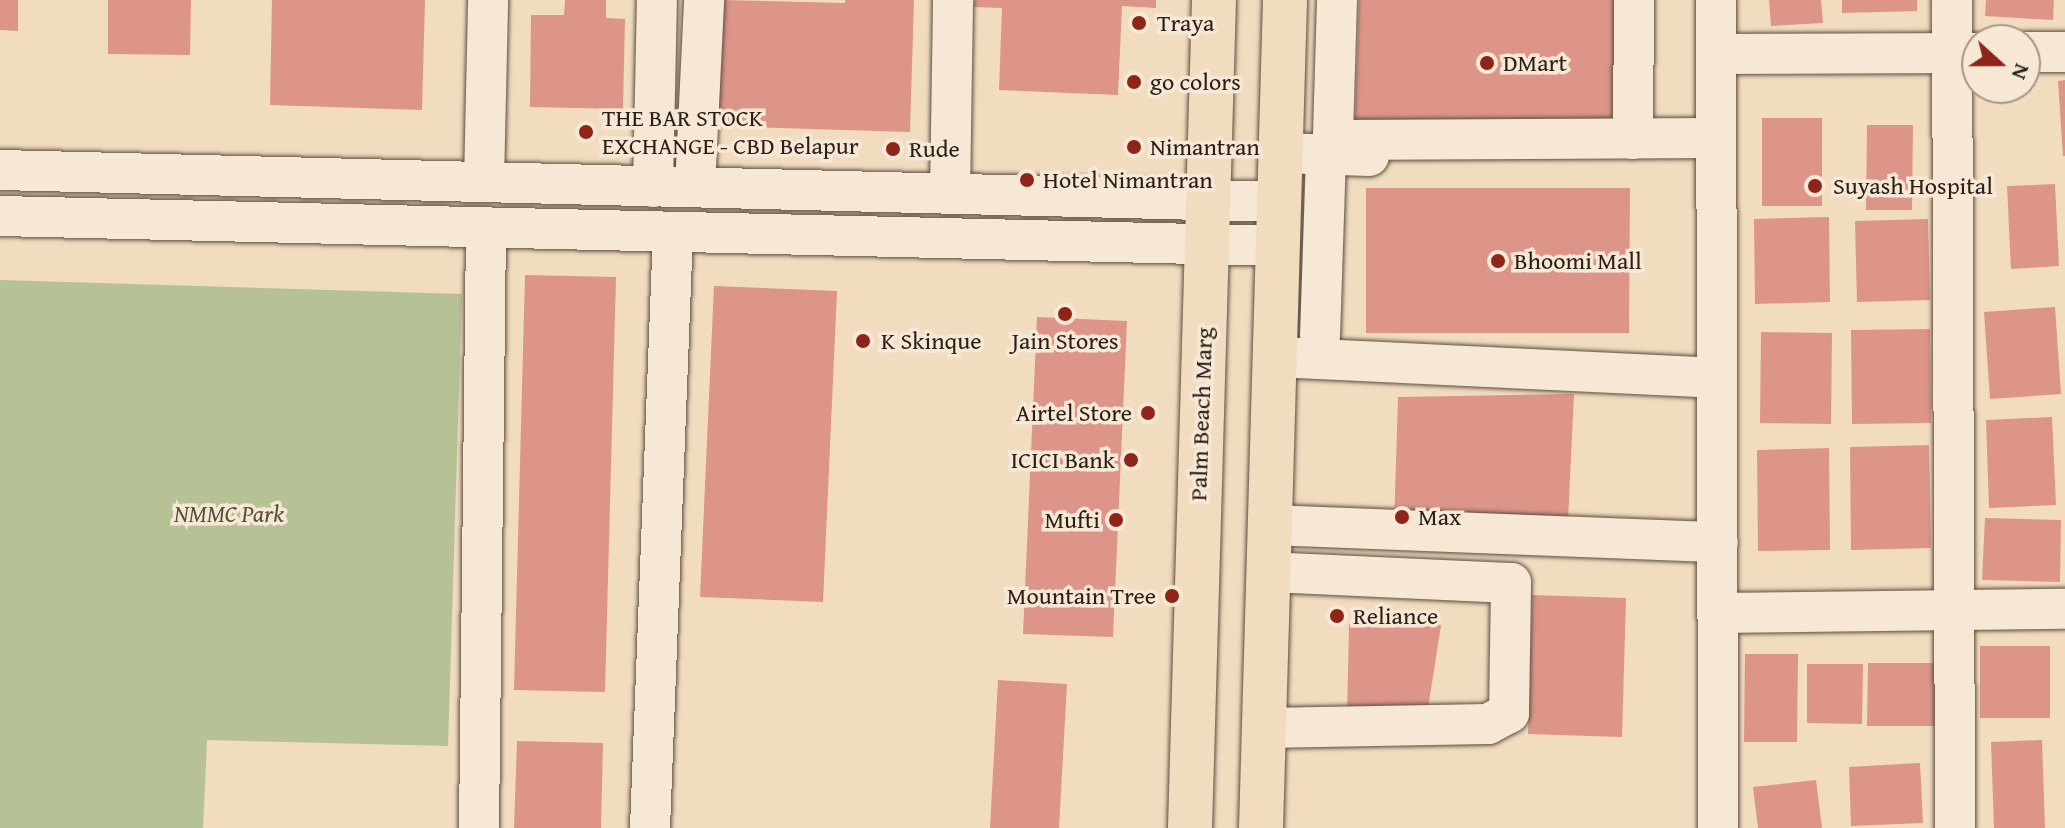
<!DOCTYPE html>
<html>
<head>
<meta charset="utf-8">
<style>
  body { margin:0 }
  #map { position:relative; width:2065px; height:828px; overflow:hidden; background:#f1dcbf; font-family:"Gentium Book Plus",serif }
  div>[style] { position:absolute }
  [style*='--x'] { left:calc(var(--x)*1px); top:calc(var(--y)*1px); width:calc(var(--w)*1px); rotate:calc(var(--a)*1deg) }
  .green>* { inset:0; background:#b6c195 }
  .building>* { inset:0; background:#dd9589 }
  .roads { filter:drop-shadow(0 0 2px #5c4e41) drop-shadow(0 0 2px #5c4e41) }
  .minor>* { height:40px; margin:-20px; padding:0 20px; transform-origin:20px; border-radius:20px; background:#f6e8d5 }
  .major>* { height:44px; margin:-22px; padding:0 22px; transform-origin:22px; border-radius:22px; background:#f1dcbf }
  .dots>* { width:22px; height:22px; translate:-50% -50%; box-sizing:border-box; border:4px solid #f6e8d5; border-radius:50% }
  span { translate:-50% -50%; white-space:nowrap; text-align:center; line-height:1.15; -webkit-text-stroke:7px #f6e8d5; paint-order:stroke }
  .poi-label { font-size:24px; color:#2a1e17 }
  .left { translate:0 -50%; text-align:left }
  .right { translate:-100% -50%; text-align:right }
  .street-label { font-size:24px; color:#2a1e17 }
  .park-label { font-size:24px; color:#544f3d; font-style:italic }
  .north { position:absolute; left:1961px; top:24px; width:80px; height:80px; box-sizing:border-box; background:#f6e8d5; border:2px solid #a49789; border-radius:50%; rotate:111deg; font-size:22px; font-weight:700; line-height:32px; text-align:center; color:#2a1e17 }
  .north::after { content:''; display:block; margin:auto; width:28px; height:36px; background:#8f2418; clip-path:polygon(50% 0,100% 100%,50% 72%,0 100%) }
</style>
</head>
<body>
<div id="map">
  <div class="green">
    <div style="clip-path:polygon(0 280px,462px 294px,448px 746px,207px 740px,203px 828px,0 828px)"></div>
  </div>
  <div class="building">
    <div style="clip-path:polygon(0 0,18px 0,18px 31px,0 30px)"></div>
    <div style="clip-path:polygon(108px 0,191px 0,190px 55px,108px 54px)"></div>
    <div style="clip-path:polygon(272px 0,425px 0,422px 110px,270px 105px)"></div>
    <div style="clip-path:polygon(565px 0,606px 0,606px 18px,625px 19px,623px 109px,530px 107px,531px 15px,564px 15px)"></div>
    <div style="clip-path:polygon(722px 0,845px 3px,845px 0,914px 0,910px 132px,718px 126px)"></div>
    <div style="clip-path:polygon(975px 0,1156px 0,1156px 8px,1122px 6px,1118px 95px,999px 90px,1002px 8px,974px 7px)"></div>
    <div style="clip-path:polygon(1359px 0,1620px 0,1613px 136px,1355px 126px)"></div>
    <div style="clip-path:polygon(1769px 0,1821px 0,1823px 23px,1771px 26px)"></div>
    <div style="clip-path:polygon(1842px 0,1917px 0,1917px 11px,1842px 13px)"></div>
    <div style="clip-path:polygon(1986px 0,2054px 0,2053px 20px,1985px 16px)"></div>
    <div style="clip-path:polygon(2065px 80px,2065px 156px,2063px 156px,2058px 81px)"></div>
    <div style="clip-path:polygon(1762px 118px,1822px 118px,1822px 206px,1762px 206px)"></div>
    <div style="clip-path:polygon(1867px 125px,1913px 125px,1912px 210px,1866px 210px)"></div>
    <div style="clip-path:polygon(2055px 184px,2059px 266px,2011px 269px,2007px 186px)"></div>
    <div style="clip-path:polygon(1366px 188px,1630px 188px,1629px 333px,1366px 333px)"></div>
    <div style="clip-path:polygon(1829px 217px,1830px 302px,1755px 304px,1754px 219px)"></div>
    <div style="clip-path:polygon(1928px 219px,1930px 300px,1857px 302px,1855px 221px)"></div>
    <div style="clip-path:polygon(525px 275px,616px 277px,605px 692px,514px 690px)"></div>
    <div style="clip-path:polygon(714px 286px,837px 291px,823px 602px,700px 597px)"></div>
    <div style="clip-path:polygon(2055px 307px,2061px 394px,1990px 399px,1984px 312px)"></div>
    <div style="clip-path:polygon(1037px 317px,1127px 321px,1113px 637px,1023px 634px)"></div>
    <div style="clip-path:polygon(1930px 329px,1931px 423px,1852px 424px,1851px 330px)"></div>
    <div style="clip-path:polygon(1761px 332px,1832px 333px,1831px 424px,1760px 423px)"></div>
    <div style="clip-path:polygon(1574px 394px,1568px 521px,1394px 526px,1398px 397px)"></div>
    <div style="clip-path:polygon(2052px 417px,2056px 505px,1989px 508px,1986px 420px)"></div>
    <div style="clip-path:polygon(1929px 445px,1931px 548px,1851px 550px,1850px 447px)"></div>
    <div style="clip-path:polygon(1829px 448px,1830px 550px,1758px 551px,1757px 450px)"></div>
    <div style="clip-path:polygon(1985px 518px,2061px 520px,2060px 582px,1982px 580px)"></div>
    <div style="clip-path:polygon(1532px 595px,1626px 598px,1622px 737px,1528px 734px)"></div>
    <div style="clip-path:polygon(1349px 624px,1441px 625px,1426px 721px,1347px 719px)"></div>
    <div style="clip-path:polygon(1980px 646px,2050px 646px,2050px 718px,1980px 718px)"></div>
    <div style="clip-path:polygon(1745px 654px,1798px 654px,1797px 742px,1744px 742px)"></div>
    <div style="clip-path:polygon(1868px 663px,1935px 663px,1935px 726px,1867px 726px)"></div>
    <div style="clip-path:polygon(1807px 664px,1863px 664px,1862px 724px,1807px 723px)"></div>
    <div style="clip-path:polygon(998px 680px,1067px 684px,1059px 828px,990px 828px)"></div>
    <div style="clip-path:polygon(2042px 740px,2045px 828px,1994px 828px,1991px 742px)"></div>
    <div style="clip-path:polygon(517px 741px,603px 743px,601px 828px,514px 828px)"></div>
    <div style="clip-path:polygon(1920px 763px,1923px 823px,1851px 826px,1849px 767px)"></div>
    <div style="clip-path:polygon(1816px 780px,1822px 828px,1758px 828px,1753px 787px)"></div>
  </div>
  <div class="roads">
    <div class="minor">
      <div style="--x:1337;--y:0;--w:134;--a:91.7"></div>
      <div style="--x:1333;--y:134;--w:7;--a:56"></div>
      <div style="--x:1337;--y:140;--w:379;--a:-0.3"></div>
      <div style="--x:1716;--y:0;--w:828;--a:89.86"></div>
      <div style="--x:1952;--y:0;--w:828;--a:89.79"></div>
      <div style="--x:2025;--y:52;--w:40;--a:0"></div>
      <div style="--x:1716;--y:54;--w:261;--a:-0.2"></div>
      <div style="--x:1633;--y:139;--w:139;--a:-89.6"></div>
      <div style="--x:1281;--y:153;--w:88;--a:2"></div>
      <div style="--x:0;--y:170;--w:1280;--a:1.43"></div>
      <div style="--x:484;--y:182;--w:182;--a:-88.7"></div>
      <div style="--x:653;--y:187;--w:187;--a:-88.8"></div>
      <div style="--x:695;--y:187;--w:187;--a:-87.2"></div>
      <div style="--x:950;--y:194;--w:194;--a:-89.1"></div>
      <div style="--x:0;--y:216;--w:1278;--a:1.34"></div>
      <div style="--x:1320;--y:336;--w:181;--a:-88.1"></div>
      <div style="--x:1275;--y:357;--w:441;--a:2.7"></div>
      <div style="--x:1270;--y:525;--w:448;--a:2.2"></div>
      <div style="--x:1719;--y:613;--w:346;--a:-0.7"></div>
      <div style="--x:1264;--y:728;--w:224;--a:-1"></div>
      <div style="--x:1488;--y:724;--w:24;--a:-28"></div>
      <div style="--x:1509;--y:713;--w:130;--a:-89.1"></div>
      <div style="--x:1511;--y:583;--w:242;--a:-177.4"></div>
      <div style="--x:479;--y:828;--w:600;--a:-89.33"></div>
      <div style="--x:650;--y:828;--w:596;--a:-87.79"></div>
    </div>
    <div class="major">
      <div style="--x:1190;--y:828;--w:828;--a:-88.34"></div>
      <div style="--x:1261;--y:828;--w:828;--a:-88.34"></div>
    </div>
  </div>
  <div class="dots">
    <div style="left:1139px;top:23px;background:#8f2418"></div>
    <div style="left:1487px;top:63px;background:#8f2418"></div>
    <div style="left:1134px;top:82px;background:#8f2418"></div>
    <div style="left:586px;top:132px;background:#8f2418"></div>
    <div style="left:1134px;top:147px;background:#8f2418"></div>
    <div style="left:893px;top:149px;background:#8f2418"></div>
    <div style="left:1027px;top:180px;background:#8f2418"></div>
    <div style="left:1815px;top:186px;background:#8f2418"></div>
    <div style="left:1498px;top:261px;background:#8f2418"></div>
    <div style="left:1065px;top:314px;background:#8f2418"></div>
    <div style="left:863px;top:341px;background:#8f2418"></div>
    <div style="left:1148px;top:413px;background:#8f2418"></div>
    <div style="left:1131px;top:460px;background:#8f2418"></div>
    <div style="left:1402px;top:517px;background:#8f2418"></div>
    <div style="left:1116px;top:520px;background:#8f2418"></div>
    <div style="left:1172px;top:596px;background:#8f2418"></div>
    <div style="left:1337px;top:616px;background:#8f2418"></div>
  </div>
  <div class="poi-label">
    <span class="left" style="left:1157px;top:23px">Traya</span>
    <span class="left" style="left:1503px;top:63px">DMart</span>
    <span class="left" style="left:1150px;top:82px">go colors</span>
    <span class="left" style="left:602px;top:132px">THE BAR STOCK<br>EXCHANGE - CBD Belapur</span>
    <span class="left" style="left:1150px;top:147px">Nimantran</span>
    <span class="left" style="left:909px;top:149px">Rude</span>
    <span class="left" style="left:1043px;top:180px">Hotel Nimantran</span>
    <span class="left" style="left:1833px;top:186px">Suyash Hospital</span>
    <span class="left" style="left:1514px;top:261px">Bhoomi Mall</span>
    <span class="left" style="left:881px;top:341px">K Skinque</span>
    <span style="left:1065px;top:341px">Jain Stores</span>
    <span class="right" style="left:1132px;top:413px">Airtel Store</span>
    <span class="right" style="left:1115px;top:460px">ICICI Bank</span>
    <span class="left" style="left:1418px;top:517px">Max</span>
    <span class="right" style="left:1100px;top:520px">Mufti</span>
    <span class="right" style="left:1156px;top:596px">Mountain Tree</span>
    <span class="left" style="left:1353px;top:616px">Reliance</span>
  </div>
  <div class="street-label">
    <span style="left:1201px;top:414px;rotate:-88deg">Palm Beach Marg</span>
  </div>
  <div class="park-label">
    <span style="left:229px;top:514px">NMMC Park</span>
  </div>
  <div class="north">N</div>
</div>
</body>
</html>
